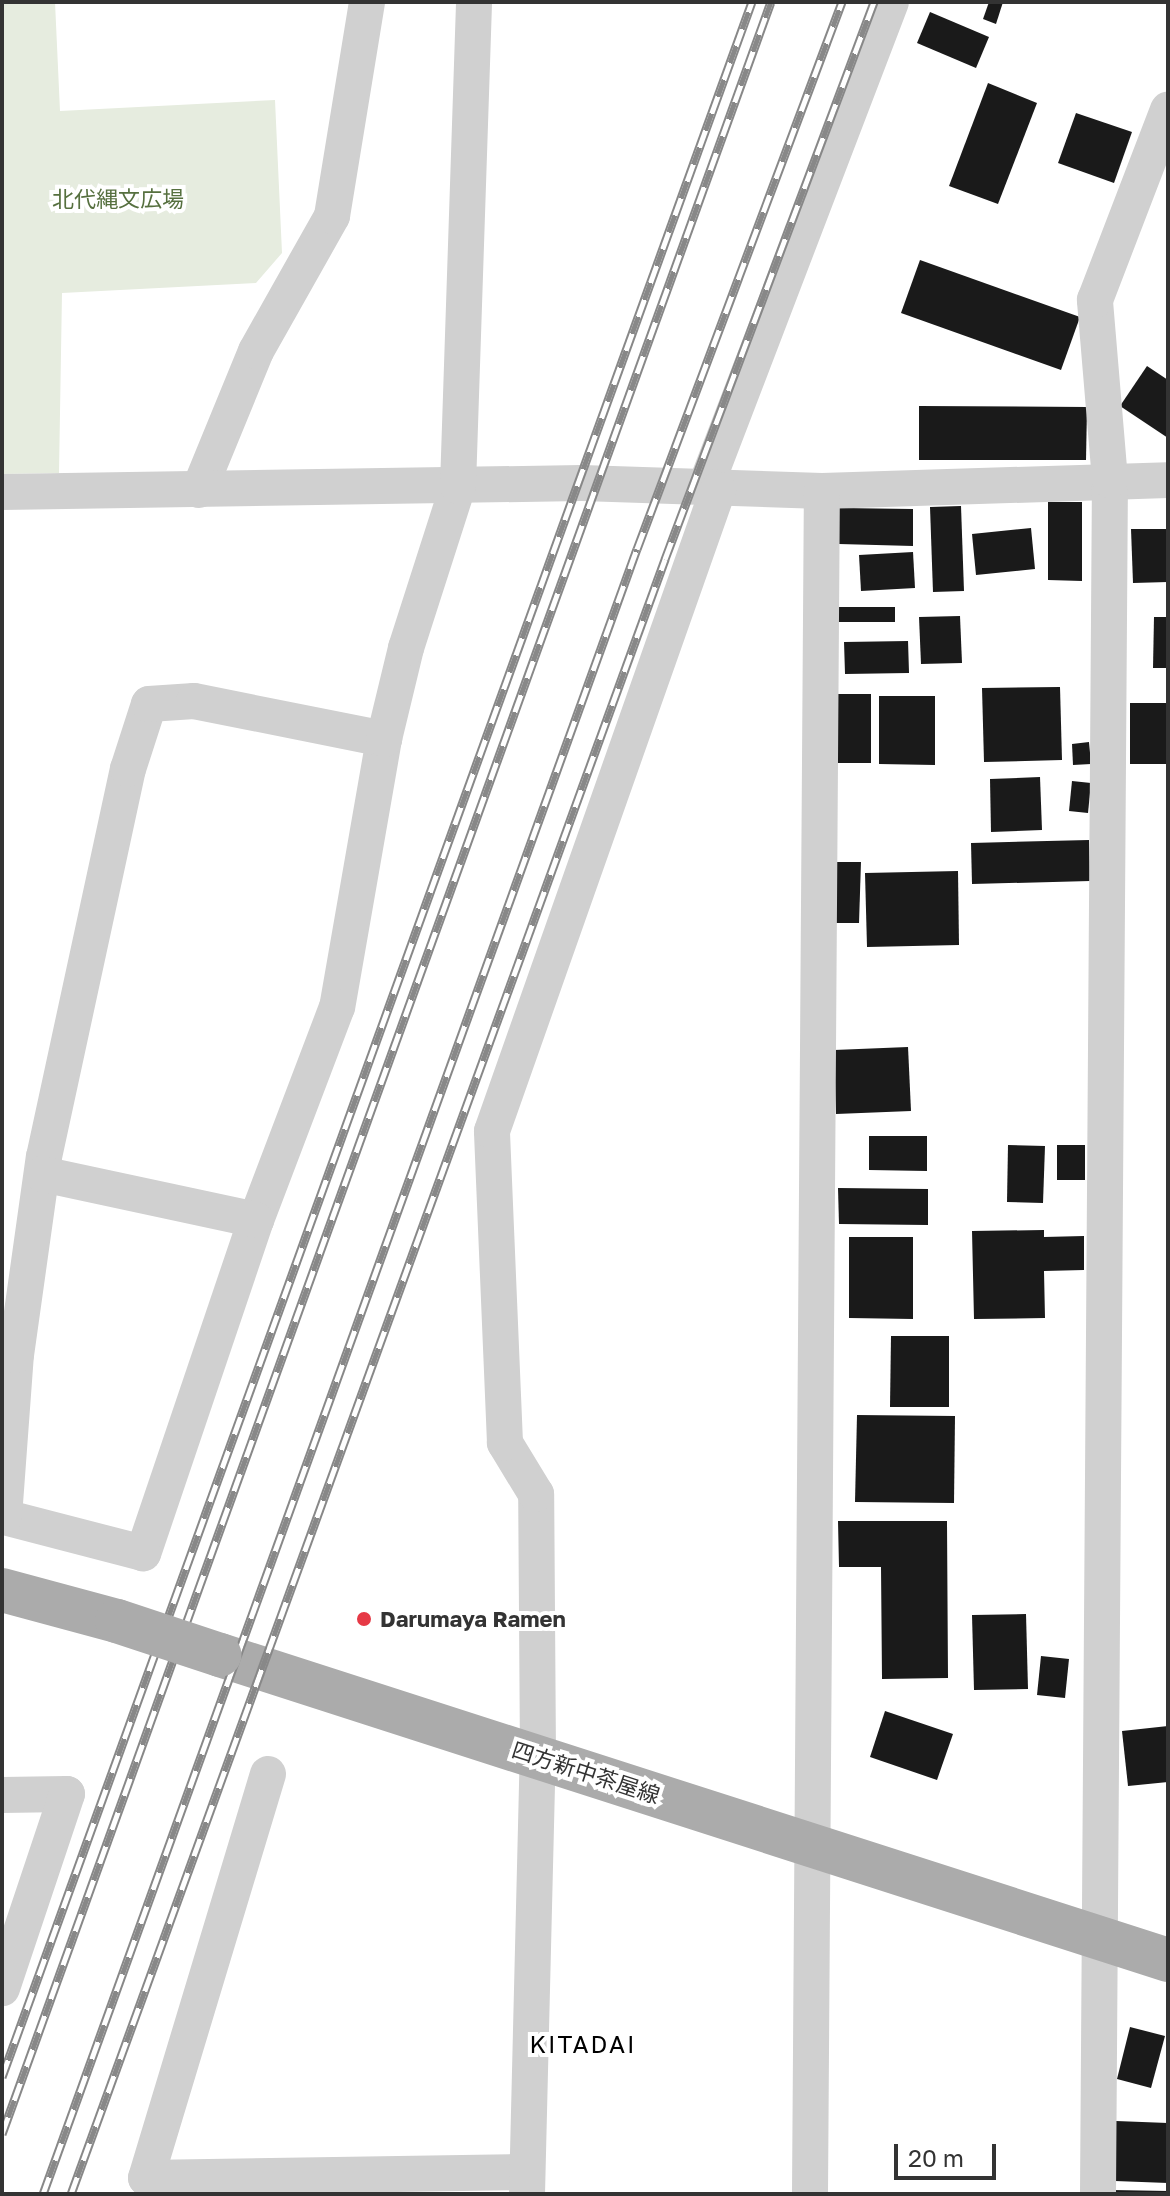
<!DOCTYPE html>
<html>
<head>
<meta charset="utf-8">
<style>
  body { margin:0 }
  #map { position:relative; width:1170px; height:2196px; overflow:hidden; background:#fff; font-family:"Golos Text","Noto Sans JP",sans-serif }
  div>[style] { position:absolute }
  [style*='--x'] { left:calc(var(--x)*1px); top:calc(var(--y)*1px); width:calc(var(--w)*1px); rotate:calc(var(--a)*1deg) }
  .green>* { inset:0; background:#e6ecdf }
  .building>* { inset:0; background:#1a1a1a }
  .minor>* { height:36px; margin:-18px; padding:0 18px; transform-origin:18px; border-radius:18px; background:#d0d0d0 }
  .major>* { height:44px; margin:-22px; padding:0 22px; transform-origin:22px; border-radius:22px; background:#ababab }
  .rail>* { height:9px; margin-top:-4.5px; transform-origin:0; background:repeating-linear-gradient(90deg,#fff 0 18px,#888 0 36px); box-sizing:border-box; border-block:2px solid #888 }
  .major-bridge>* { height:44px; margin:-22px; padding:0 22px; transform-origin:22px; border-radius:22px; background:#ababab }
  .dots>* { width:22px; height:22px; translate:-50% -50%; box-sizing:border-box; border:4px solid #fff; border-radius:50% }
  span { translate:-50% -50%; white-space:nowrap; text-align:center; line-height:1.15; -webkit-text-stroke:8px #fff; paint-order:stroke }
  .park-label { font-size:22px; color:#56703f }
  .poi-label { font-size:22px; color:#333; font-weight:700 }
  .left { translate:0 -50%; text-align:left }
  .street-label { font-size:22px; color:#333 }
  .neighbourhood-label { font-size:24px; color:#000; letter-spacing:2px }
  .frame { position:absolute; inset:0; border:4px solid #333; pointer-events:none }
  .scale { position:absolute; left:894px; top:2144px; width:102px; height:36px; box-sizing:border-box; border:4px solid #333; border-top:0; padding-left:10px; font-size:24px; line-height:28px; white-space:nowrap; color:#333; -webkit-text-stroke:6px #fff; paint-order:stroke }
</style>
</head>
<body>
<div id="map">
  <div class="green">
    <div style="clip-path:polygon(2px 2px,55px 2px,60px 111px,275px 100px,282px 253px,256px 283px,62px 293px,59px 473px,2px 474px)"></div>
  </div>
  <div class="building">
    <div style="clip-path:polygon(989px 2px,1003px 2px,996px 24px,983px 19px)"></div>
    <div style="clip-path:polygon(930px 12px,989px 37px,976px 68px,917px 43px)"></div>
    <div style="clip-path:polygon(988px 83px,1037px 103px,998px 204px,949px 186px)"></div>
    <div style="clip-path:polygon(1076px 113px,1132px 132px,1114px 183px,1058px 163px)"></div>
    <div style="clip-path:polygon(920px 260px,1080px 317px,1061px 370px,901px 313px)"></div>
    <div style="clip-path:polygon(1147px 366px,1168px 380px,1168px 438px,1120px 406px)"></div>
    <div style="clip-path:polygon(919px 406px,1087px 407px,1086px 460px,919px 460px)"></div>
    <div style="clip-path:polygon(1048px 502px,1082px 502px,1082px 581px,1048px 580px)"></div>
    <div style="clip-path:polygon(961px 506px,964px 591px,933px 592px,930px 507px)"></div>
    <div style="clip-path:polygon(839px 508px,913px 509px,913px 546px,839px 544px)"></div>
    <div style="clip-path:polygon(1031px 528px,1035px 569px,976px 575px,972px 534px)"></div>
    <div style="clip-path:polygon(1131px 529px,1168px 529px,1168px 582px,1133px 583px)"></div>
    <div style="clip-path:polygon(913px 552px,915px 588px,861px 591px,859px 555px)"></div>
    <div style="clip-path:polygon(835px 607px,895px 607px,895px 622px,835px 622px)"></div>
    <div style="clip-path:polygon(960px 616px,962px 663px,921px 664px,919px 617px)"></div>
    <div style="clip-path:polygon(1154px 617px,1168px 617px,1168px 668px,1153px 668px)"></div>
    <div style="clip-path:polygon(908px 641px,909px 673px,845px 674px,844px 642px)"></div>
    <div style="clip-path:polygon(1060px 687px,1062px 760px,984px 762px,982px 688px)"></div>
    <div style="clip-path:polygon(835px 694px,871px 694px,871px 763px,835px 763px)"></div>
    <div style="clip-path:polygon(879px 696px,935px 696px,935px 765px,879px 764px)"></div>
    <div style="clip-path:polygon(1130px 703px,1168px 703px,1168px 764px,1130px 764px)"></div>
    <div style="clip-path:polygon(1089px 742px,1091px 764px,1073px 765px,1072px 744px)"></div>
    <div style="clip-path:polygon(1040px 777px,1042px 830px,991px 832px,990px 779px)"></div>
    <div style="clip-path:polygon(1072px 781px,1091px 783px,1088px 813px,1069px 811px)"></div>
    <div style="clip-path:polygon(1089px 840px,1090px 881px,972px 884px,971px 843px)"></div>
    <div style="clip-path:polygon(836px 862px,861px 862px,859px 923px,835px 923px)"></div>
    <div style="clip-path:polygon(958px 871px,959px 945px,867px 947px,865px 873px)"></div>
    <div style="clip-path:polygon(908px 1047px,911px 1111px,836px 1114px,834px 1050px)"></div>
    <div style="clip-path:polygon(869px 1136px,927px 1136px,927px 1171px,869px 1170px)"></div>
    <div style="clip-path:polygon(1008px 1145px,1045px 1146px,1043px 1203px,1007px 1202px)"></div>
    <div style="clip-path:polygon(1057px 1145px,1085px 1145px,1085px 1180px,1057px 1180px)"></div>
    <div style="clip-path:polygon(838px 1188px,928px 1189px,928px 1225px,839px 1224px)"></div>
    <div style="clip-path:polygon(1044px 1230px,1044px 1237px,1084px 1236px,1084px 1270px,1044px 1271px,1045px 1318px,974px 1319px,972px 1231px)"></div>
    <div style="clip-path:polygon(849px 1237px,913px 1237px,913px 1319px,849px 1318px)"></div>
    <div style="clip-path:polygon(891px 1336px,949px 1336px,949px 1407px,890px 1407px)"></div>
    <div style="clip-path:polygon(857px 1415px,955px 1416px,954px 1503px,855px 1502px)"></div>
    <div style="clip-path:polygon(838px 1521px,947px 1521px,948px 1678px,882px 1679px,881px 1567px,839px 1567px)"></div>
    <div style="clip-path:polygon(1026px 1614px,1028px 1689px,974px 1690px,972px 1615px)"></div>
    <div style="clip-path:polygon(1041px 1656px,1069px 1659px,1065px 1698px,1037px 1695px)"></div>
    <div style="clip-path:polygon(885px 1711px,953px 1734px,937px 1780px,870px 1757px)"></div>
    <div style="clip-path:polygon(1168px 1726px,1168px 1782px,1128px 1786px,1122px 1731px)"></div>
    <div style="clip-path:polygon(1130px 2027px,1165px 2036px,1151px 2088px,1117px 2079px)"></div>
    <div style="clip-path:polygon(1116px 2121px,1168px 2123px,1168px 2183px,1115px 2181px)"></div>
    <div style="clip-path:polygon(1112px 2190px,1168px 2191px,1168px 2194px,1112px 2194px)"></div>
  </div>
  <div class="minor">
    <div style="--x:705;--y:488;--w:520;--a:-69.06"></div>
    <div style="--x:199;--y:490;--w:150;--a:-67.7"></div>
    <div style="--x:256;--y:351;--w:155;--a:-60.6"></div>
    <div style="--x:332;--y:216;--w:217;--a:-80.7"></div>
    <div style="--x:2;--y:492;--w:580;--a:-0.89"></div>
    <div style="--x:582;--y:483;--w:240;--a:1.9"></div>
    <div style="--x:822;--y:491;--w:346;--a:-1.8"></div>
    <div style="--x:384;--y:739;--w:272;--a:99.9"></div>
    <div style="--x:337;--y:1007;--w:228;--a:110.8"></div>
    <div style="--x:256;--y:1220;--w:352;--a:108.7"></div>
    <div style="--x:143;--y:1553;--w:144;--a:-165.5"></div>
    <div style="--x:4;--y:1517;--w:162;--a:-85.8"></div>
    <div style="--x:16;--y:1355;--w:200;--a:-82"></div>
    <div style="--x:44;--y:1157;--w:397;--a:-77.8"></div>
    <div style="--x:128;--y:769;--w:68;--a:-72.1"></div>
    <div style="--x:149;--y:704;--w:45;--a:-3.8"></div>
    <div style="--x:194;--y:701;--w:194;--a:11.3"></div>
    <div style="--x:384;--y:739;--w:94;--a:-76.4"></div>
    <div style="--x:406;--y:648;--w:170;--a:-72.2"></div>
    <div style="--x:458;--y:486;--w:484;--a:-88.1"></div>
    <div style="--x:42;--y:1174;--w:219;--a:12.1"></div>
    <div style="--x:268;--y:1774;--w:422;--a:106.8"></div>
    <div style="--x:146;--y:2178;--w:381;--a:-0.9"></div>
    <div style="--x:2;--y:1795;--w:65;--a:-0.9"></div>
    <div style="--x:67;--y:1794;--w:205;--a:108.5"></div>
    <div style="--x:527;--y:2194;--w:437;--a:-88.6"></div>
    <div style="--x:538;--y:1757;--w:263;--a:-90.4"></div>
    <div style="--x:536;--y:1494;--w:60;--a:-121.3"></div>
    <div style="--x:505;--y:1443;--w:312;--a:-92.4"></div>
    <div style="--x:492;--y:1131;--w:680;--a:-70.58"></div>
    <div style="--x:810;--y:2194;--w:1703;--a:-89.6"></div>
    <div style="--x:1098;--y:2194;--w:1714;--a:-89.6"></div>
    <div style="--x:1110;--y:480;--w:181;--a:-94.8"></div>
    <div style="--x:1095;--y:300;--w:204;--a:-69"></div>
  </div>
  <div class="major">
    <div style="--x:2;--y:1590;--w:119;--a:15.1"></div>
    <div style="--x:220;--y:1655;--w:996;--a:17.83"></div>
  </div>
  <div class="rail">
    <div style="--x:2;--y:2077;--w:2206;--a:-70.13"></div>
    <div style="--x:2;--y:2134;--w:2266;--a:-70.17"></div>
    <div style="--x:43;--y:2194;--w:1749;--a:-70.15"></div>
    <div style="--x:637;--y:549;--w:584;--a:-69.46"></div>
    <div style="--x:71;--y:2194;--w:1740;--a:-70.03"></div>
    <div style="--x:665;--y:559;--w:595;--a:-69.43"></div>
  </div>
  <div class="major-bridge">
    <div style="--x:117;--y:1621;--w:108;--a:18.3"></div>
  </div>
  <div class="dots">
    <div style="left:364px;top:1619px;background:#e63946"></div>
  </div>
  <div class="park-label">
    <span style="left:118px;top:199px">北代縄文広場</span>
  </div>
  <div class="poi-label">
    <span class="left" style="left:380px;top:1619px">Darumaya Ramen</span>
  </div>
  <div class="street-label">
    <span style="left:586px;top:1772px;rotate:18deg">四方新中茶屋線</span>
  </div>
  <div class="neighbourhood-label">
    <span style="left:583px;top:2044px">KITADAI</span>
  </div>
  <div class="frame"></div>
  <div class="scale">20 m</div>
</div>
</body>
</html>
